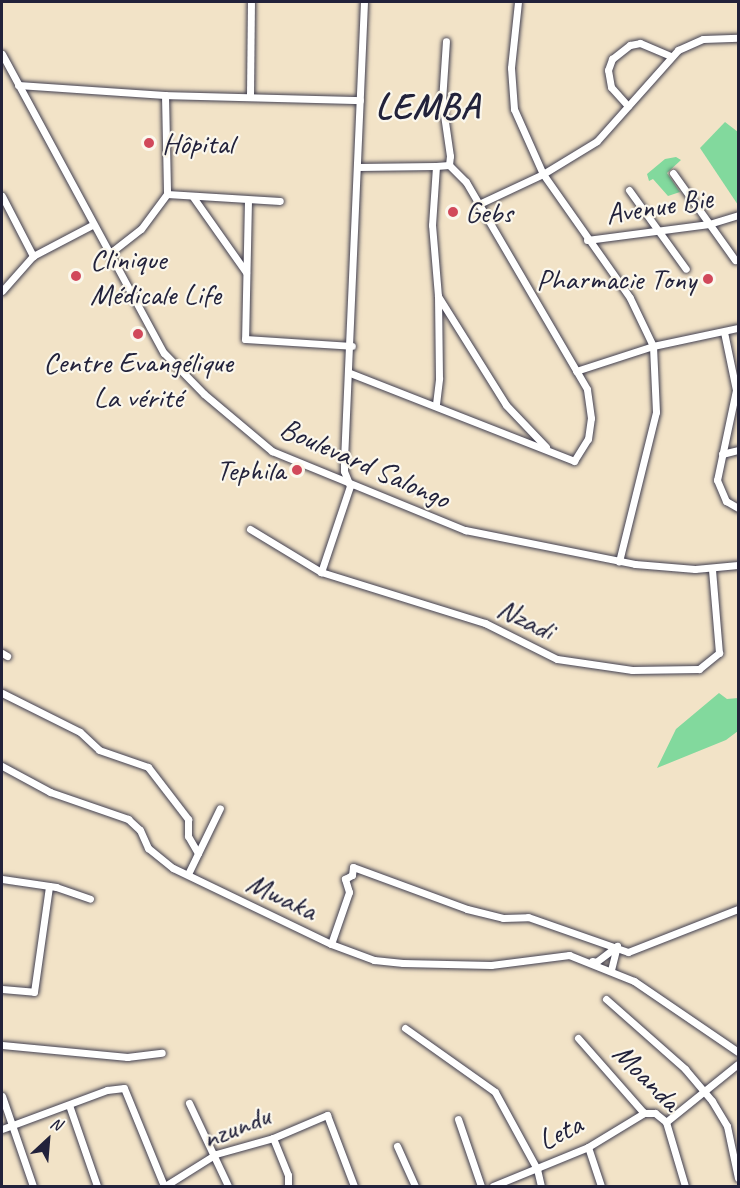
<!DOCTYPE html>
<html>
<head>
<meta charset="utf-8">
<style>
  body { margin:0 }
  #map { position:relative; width:740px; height:1188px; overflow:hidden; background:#f2e3c7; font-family:Caveat,sans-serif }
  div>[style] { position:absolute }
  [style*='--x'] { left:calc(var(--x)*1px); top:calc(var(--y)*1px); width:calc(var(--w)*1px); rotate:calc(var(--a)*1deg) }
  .green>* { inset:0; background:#82d99d }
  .roads { filter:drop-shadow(0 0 2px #413f50) drop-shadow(0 0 2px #413f50) }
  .minor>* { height:7px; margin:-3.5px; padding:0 3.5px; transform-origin:3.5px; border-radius:3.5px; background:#fff }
  .dots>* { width:16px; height:16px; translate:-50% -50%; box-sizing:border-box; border:3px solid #fbf7ec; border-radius:50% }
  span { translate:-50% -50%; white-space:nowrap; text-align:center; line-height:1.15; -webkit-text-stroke:4.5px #fbf7ec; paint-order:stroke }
  .poi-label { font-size:30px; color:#22223b }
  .left { translate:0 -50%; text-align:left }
  .right { translate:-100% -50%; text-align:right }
  .street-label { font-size:30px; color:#22223b }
  .district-label { font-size:36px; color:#22223b; font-weight:700; letter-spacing:1.5px }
  .frame { position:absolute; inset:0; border:3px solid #22223b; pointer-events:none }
  .north { position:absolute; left:18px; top:1110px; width:60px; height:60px; -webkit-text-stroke:4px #fbf7ec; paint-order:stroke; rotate:26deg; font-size:16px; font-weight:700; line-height:24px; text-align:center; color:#22223b }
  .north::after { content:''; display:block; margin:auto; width:21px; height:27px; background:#22223b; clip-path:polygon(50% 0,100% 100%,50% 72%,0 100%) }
</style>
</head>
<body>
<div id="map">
  <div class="green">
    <div style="clip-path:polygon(725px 122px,738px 132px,738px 205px,700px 148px)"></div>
    <div style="clip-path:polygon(676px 157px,681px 160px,667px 173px,680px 192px,668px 196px,653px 179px,649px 181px,647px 174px,665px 159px)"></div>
    <div style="clip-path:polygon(719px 693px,727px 699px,738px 698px,738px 731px,726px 740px,657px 768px,676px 729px)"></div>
  </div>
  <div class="roads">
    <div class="minor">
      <div style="--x:364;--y:2;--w:457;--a:92.5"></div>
      <div style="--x:344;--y:459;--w:12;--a:90"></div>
      <div style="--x:344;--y:471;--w:16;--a:68"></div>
      <div style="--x:350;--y:486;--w:91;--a:108.6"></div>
      <div style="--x:321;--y:572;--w:172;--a:17.3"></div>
      <div style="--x:485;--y:623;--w:80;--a:26.6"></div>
      <div style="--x:557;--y:659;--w:76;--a:8.3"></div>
      <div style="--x:632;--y:670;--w:67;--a:-0.9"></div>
      <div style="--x:699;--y:669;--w:26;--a:-39"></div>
      <div style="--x:719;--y:653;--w:84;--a:-94.8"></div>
      <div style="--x:518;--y:2;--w:66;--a:96.1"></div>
      <div style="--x:511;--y:68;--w:41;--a:85.8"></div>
      <div style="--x:514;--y:109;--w:71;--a:66"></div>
      <div style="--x:543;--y:174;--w:151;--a:54.9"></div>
      <div style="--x:630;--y:298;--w:53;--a:64.4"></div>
      <div style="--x:653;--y:346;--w:66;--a:87.4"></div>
      <div style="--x:656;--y:412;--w:154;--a:103.9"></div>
      <div style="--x:2;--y:54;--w:340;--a:61.6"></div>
      <div style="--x:164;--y:353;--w:57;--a:45.7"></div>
      <div style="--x:204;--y:394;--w:89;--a:40"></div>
      <div style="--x:272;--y:451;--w:209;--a:22.3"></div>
      <div style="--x:465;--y:530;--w:173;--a:11.3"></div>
      <div style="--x:635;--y:564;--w:60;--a:4.8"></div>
      <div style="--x:695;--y:569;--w:43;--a:-5.3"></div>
      <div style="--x:18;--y:85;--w:147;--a:3.9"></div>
      <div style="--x:165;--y:95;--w:195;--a:1.5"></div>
      <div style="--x:165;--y:95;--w:99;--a:88.8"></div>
      <div style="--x:167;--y:194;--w:113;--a:3.5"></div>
      <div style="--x:250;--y:95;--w:93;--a:-89.4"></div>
      <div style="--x:628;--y:106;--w:25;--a:-132"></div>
      <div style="--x:611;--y:87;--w:17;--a:-100"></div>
      <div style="--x:608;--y:70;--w:12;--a:-70"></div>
      <div style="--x:612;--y:59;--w:23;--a:-38"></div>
      <div style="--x:630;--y:45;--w:10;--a:-11"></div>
      <div style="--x:640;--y:43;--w:33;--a:23"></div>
      <div style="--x:358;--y:167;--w:78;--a:-0.7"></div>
      <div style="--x:673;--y:173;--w:107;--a:54.5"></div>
      <div style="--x:629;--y:190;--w:97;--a:54.2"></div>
      <div style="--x:2;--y:196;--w:68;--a:62.7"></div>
      <div style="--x:33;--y:256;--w:67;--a:-27.7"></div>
      <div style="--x:193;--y:197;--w:92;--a:54.8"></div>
      <div style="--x:248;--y:200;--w:139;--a:91.2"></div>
      <div style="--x:245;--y:339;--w:107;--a:3.7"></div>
      <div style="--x:479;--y:204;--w:71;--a:-25.1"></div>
      <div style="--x:543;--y:174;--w:63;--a:-31.4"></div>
      <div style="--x:597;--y:141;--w:122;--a:-48.3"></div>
      <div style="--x:678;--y:50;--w:27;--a:-24"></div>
      <div style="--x:703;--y:39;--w:35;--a:-2"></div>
      <div style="--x:587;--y:240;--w:123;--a:-7.5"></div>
      <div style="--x:709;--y:224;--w:30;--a:-17"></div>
      <div style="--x:110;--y:253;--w:39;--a:-38"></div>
      <div style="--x:141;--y:229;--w:44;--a:-53.4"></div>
      <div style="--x:2;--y:291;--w:47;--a:-48.5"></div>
      <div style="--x:438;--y:296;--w:128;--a:58"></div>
      <div style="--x:506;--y:405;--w:58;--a:46.4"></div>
      <div style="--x:724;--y:332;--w:59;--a:78.3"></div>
      <div style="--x:736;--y:390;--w:92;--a:101.9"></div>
      <div style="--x:717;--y:480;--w:23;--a:67"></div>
      <div style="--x:726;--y:501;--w:14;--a:30"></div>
      <div style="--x:576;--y:371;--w:81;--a:-18"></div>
      <div style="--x:653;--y:346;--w:87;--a:-12"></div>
      <div style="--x:350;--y:373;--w:241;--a:21.4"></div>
      <div style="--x:574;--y:461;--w:26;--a:-58"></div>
      <div style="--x:588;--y:439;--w:21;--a:-82"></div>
      <div style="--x:591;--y:418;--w:29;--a:-98"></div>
      <div style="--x:587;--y:389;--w:240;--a:-120.3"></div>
      <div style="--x:466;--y:182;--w:24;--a:-135"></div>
      <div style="--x:436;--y:404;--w:26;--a:-83"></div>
      <div style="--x:439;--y:378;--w:82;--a:-90.7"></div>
      <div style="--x:438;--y:296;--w:71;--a:-94.8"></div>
      <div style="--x:432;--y:225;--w:59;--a:-86.1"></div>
      <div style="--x:436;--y:166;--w:13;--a:-4"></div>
      <div style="--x:449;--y:165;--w:9;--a:-84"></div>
      <div style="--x:450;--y:156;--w:56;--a:-98.3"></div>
      <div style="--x:442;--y:101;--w:60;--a:-86.2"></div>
      <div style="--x:722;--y:454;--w:16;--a:-14"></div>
      <div style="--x:250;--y:529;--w:83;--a:31.2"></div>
      <div style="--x:2;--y:653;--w:6;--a:31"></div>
      <div style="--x:2;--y:693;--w:87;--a:26.6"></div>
      <div style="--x:80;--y:732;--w:26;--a:43"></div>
      <div style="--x:99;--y:750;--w:52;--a:19.1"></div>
      <div style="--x:148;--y:767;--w:66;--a:52.4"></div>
      <div style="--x:188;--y:819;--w:17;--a:90"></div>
      <div style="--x:188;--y:836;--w:20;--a:60"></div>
      <div style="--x:2;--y:766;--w:55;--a:28.4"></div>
      <div style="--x:50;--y:792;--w:83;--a:19.1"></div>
      <div style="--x:128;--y:819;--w:16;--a:43"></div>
      <div style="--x:140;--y:830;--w:20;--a:66"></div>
      <div style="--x:148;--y:848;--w:32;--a:39"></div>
      <div style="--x:173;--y:868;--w:175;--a:25.7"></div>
      <div style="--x:331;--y:944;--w:46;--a:20.4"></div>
      <div style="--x:374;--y:960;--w:29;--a:6"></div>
      <div style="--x:403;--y:963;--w:88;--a:1.3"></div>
      <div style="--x:491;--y:965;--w:79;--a:-7.3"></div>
      <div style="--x:569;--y:955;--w:70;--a:21.8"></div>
      <div style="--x:634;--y:981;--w:126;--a:34.3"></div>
      <div style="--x:188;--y:874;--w:73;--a:-64.1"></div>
      <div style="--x:2;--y:879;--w:55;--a:8.4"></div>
      <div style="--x:56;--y:887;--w:36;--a:19"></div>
      <div style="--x:331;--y:944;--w:55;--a:-70.9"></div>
      <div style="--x:349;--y:892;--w:14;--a:-107"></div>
      <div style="--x:345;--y:879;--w:8;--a:-30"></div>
      <div style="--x:352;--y:875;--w:8;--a:-83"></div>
      <div style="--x:353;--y:867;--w:121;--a:20.2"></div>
      <div style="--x:467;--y:909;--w:37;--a:14"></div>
      <div style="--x:503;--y:918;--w:25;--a:-2"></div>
      <div style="--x:528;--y:917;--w:106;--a:19.3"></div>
      <div style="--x:628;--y:952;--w:118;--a:-21.4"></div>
      <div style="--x:592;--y:961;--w:4;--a:14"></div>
      <div style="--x:596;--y:962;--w:26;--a:-37"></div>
      <div style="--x:611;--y:970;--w:25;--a:-76"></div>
      <div style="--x:2;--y:989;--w:32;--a:5"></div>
      <div style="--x:34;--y:992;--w:107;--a:-81.9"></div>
      <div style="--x:606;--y:999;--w:106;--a:41.5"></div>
      <div style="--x:685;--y:1069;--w:42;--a:49.8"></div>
      <div style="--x:712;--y:1101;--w:29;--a:59"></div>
      <div style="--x:727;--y:1126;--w:53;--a:78.1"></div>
      <div style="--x:405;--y:1028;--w:110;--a:35.4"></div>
      <div style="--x:495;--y:1092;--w:88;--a:61.4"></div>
      <div style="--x:537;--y:1169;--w:17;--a:77"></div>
      <div style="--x:578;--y:1038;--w:100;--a:48.7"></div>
      <div style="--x:644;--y:1113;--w:11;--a:0"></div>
      <div style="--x:655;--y:1113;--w:14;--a:39"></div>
      <div style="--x:666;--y:1122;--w:67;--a:73.5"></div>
      <div style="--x:2;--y:1045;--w:126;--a:5.5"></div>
      <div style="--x:127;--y:1057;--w:35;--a:-7"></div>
      <div style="--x:2;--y:1096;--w:95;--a:71"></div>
      <div style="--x:189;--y:1103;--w:92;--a:64.8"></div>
      <div style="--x:69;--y:1105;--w:86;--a:70.9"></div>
      <div style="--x:458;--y:1119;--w:71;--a:71.1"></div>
      <div style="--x:666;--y:1122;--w:92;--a:-38.9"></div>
      <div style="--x:2;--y:1129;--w:112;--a:-20.4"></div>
      <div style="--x:107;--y:1090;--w:17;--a:-7"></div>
      <div style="--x:124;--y:1088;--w:106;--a:67.8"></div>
      <div style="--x:273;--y:1138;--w:40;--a:68"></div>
      <div style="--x:288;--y:1175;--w:11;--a:90"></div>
      <div style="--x:397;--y:1146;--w:44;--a:65.8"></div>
      <div style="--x:588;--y:1147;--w:41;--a:71.6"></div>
      <div style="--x:165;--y:1186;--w:60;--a:-32.1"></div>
      <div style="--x:216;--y:1154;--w:59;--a:-15.7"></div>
      <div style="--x:273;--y:1138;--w:59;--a:-23.1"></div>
      <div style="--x:327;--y:1115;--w:76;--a:69.2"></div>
      <div style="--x:493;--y:1186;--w:103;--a:-22.3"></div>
      <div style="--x:588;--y:1147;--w:66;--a:-31.3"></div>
    </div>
  </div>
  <div class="dots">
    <div style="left:149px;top:143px;background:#d1495b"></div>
    <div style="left:453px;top:212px;background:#d1495b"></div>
    <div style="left:76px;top:276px;background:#d1495b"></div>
    <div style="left:708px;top:279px;background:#d1495b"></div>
    <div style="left:138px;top:334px;background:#d1495b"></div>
    <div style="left:297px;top:470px;background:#d1495b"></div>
  </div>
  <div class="poi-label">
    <span class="left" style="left:162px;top:143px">Hôpital</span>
    <span class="left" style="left:465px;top:212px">Gebs</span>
    <span class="left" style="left:90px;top:276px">Clinique<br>Médicale Life</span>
    <span class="right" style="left:696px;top:279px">Pharmacie Tony</span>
    <span style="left:138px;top:379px">Centre Evangélique<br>La vérité</span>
    <span class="right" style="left:285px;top:470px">Tephila</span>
  </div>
  <div class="street-label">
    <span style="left:659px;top:206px;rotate:-9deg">Avenue Bie</span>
    <span style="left:365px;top:463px;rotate:24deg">Boulevard Salongo</span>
    <span style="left:526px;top:619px;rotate:26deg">Nzadi</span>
    <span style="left:282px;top:896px;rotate:25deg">Mwaka</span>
    <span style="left:647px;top:1077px;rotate:45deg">Moanda</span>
    <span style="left:236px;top:1127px;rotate:-21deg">nzundu</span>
    <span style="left:560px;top:1132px;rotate:-26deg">Leta</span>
  </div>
  <div class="district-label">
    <span style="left:428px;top:107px">LEMBA</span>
  </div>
  <div class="frame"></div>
  <div class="north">N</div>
</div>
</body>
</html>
